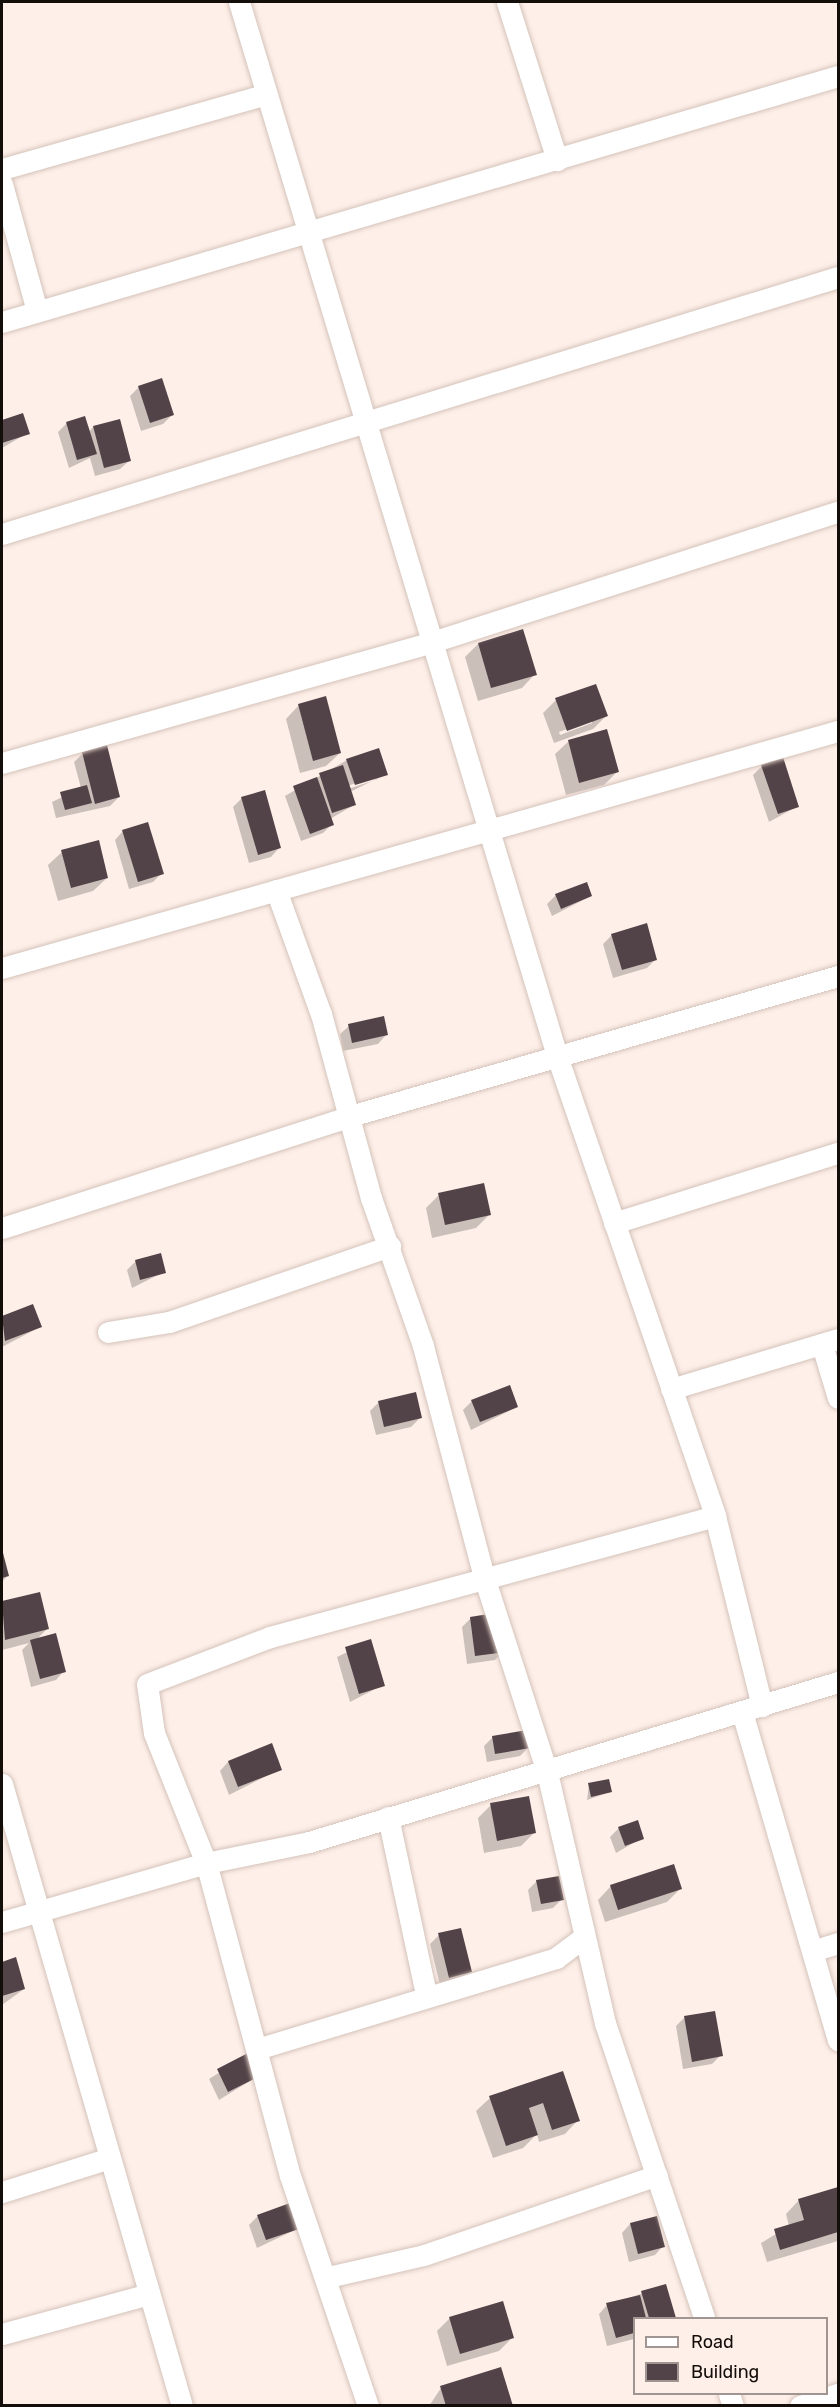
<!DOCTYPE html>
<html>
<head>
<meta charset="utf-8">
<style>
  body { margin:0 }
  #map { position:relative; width:840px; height:2407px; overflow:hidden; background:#feefe9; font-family:Rubik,sans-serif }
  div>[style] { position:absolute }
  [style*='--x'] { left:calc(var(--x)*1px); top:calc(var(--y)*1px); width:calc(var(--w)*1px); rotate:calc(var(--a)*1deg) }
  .shadow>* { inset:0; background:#0003 }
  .building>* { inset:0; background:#524348 }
  .roads { filter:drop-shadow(0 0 2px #d4c3ba) drop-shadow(0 0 2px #d4c3ba) }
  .street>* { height:21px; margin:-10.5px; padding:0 10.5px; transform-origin:10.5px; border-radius:10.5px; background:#fff }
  span { translate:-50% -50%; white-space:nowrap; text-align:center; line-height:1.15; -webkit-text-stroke:6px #feefe9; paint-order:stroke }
  .frame { position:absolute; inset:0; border:3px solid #140e0b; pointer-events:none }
  .legend { position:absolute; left:633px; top:2317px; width:195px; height:78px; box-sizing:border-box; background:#feefe9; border:2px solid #a09590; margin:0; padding:8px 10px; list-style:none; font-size:18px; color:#140e0b }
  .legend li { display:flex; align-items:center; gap:12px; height:30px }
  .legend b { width:30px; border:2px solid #a09590 }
</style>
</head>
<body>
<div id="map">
  <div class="shadow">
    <div style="clip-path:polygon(139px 387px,172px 415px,163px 424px,141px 431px,130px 396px)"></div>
    <div style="clip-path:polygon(22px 415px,28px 433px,2px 448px,2px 421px)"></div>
    <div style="clip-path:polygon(67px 423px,89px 432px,93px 427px,129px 461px,120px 469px,95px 476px,90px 458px,69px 468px,58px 432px)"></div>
    <div style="clip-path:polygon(478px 644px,535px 674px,522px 688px,478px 701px,465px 657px)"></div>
    <div style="clip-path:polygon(evenodd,556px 700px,606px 716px,593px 729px,554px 743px,543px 713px,556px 700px,592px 720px,592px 723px,560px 735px,559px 732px,592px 720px)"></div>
    <div style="clip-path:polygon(299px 705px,340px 753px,326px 766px,300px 773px,286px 719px)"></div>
    <div style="clip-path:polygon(569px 741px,617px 772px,604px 785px,566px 795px,555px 754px)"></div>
    <div style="clip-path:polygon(83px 753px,119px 797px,110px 806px,56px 818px,52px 802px,81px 788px,74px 762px)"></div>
    <div style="clip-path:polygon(evenodd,347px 760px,386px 774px,350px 792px,354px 805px,330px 819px,332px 824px,323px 833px,301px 841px,285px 796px,347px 760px,378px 776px,378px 779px,348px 789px,347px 786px,378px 776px)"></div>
    <div style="clip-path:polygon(762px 766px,798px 806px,769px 822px,753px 775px)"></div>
    <div style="clip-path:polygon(242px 798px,279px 848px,271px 857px,249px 863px,233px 807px)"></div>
    <div style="clip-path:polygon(123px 831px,162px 873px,153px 882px,129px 889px,115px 840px)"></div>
    <div style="clip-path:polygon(62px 852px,107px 878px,93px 891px,58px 901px,48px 865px)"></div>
    <div style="clip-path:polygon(556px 895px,591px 896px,552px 916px,547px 904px)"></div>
    <div style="clip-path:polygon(612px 935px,656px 959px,647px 968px,613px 978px,603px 944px)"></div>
    <div style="clip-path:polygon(349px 1026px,386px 1035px,378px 1044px,343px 1051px,340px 1034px)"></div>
    <div style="clip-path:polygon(439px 1195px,489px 1215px,476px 1228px,432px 1238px,426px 1208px)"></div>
    <div style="clip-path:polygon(136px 1261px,164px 1272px,132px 1288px,127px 1270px)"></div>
    <div style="clip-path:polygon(32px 1306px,40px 1327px,2px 1347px,2px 1317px)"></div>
    <div style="clip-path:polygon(472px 1401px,517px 1407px,471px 1430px,463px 1410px)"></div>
    <div style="clip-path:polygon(379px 1402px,420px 1418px,411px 1427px,376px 1435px,370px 1411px)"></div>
    <div style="clip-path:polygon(2px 1552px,8px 1575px,2px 1582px)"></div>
    <div style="clip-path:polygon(39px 1594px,47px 1629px,36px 1640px,64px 1671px,56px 1680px,31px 1687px,22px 1650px,29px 1643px,2px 1650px,2px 1603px)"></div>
    <div style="clip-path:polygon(471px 1618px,504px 1651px,495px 1660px,467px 1664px,462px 1627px)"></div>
    <div style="clip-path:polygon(370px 1641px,383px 1685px,350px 1702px,337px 1657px)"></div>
    <div style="clip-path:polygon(493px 1737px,529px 1747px,520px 1756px,487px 1762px,484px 1746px)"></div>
    <div style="clip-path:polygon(228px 1762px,280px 1769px,229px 1795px,220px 1771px)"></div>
    <div style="clip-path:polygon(589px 1784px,610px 1792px,587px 1800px)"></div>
    <div style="clip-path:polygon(491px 1805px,534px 1833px,521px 1846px,484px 1853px,478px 1818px)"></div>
    <div style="clip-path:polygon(619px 1828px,642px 1838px,616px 1853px,610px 1837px)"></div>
    <div style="clip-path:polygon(537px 1881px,562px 1899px,553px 1908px,532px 1912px,528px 1890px)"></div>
    <div style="clip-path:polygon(611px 1886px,680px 1889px,667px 1902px,605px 1922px,598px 1900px)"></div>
    <div style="clip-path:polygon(439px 1935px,470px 1972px,461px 1980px,440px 1985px,430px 1944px)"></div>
    <div style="clip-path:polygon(15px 1959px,24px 1989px,2px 2005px,2px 1963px)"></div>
    <div style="clip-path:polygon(684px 2018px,721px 2055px,712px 2064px,683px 2069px,676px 2026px)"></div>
    <div style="clip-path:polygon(247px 2055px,258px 2076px,219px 2100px,209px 2079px)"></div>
    <div style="clip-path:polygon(562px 2073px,578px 2120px,565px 2134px,539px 2142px,537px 2134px,523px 2148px,493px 2158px,476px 2111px,490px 2098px)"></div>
    <div style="clip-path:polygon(838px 2188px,838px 2241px,767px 2262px,761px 2243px,789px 2226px,786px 2214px,799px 2200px)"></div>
    <div style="clip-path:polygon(258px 2216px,297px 2229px,257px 2248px,249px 2225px)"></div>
    <div style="clip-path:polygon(656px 2218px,663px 2246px,655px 2255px,629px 2262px,622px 2233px,630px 2224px)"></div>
    <div style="clip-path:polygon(665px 2286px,674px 2318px,634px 2318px,634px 2339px,607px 2346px,599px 2314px,607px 2305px)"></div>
    <div style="clip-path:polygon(450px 2318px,512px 2338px,499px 2351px,447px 2366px,437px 2331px)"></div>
    <div style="clip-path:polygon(441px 2388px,511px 2406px,429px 2406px)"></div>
  </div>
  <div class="building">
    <div style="clip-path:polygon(162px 378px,174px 415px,150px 423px,138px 386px)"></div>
    <div style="clip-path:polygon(23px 413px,30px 434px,2px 443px,2px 420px)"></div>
    <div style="clip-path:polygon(85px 416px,97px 454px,77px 460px,66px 422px)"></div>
    <div style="clip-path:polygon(120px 419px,131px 461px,104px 468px,93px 426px)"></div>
    <div style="clip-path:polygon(523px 629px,537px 675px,491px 688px,478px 643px)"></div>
    <div style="clip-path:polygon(596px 684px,608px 716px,567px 731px,555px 698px)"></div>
    <div style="clip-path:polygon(326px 696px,341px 753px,313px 761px,298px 704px)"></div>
    <div style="clip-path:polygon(607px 729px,619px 772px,579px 783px,568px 740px)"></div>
    <div style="clip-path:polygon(107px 745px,120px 797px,95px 804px,82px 752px)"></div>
    <div style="clip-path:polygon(379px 748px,388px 775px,355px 785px,346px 759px)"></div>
    <div style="clip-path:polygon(783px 757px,799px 807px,778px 814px,761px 765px)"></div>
    <div style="clip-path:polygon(343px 765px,356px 805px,332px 813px,319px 773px)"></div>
    <div style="clip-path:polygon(317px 777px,334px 825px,310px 834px,293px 786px)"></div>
    <div style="clip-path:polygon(87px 785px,92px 803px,65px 810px,60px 792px)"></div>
    <div style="clip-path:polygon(265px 790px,281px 848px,258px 855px,241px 797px)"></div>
    <div style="clip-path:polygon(148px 822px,164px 874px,138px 882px,122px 830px)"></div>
    <div style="clip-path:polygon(99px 840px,108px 878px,71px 888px,61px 850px)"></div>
    <div style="clip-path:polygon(587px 882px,592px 896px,561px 909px,555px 894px)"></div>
    <div style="clip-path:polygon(647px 923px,657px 960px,622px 970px,611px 934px)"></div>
    <div style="clip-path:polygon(384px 1016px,388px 1035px,352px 1043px,348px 1024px)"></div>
    <div style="clip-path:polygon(484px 1183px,491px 1215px,445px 1225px,438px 1193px)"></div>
    <div style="clip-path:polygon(161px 1253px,166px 1273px,140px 1280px,135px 1260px)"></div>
    <div style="clip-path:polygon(33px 1304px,42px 1327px,5px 1341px,2px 1316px)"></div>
    <div style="clip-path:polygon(510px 1385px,518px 1407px,480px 1422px,471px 1400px)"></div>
    <div style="clip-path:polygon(416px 1392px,422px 1418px,384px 1427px,378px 1401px)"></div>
    <div style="clip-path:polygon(2px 1549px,9px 1576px,2px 1578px)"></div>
    <div style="clip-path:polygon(40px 1592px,49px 1629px,5px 1640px,2px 1601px)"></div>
    <div style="clip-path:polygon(501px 1612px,506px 1652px,475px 1656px,470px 1617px)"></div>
    <div style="clip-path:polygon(56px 1633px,66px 1672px,40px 1679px,30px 1640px)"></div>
    <div style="clip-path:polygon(371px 1639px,385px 1686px,359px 1694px,345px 1647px)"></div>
    <div style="clip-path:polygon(527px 1730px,530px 1748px,495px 1754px,492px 1736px)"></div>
    <div style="clip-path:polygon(272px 1743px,282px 1770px,238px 1787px,228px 1761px)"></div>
    <div style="clip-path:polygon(609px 1779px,612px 1792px,591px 1797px,588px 1783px)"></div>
    <div style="clip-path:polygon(529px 1796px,536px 1833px,497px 1841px,490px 1803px)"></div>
    <div style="clip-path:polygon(638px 1820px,644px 1839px,625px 1846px,618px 1827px)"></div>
    <div style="clip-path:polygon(674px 1864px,682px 1889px,618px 1910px,610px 1885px)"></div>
    <div style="clip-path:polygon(559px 1876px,564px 1900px,541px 1904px,536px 1880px)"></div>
    <div style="clip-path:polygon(461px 1928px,472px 1972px,449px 1978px,438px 1933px)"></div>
    <div style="clip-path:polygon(16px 1957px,25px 1989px,2px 1996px,2px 1962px)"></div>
    <div style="clip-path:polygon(715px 2011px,723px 2056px,692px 2062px,684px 2016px)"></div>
    <div style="clip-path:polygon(248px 2053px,260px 2076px,228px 2092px,217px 2069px)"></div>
    <div style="clip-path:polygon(563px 2071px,580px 2121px,552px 2130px,543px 2103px,529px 2108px,538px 2135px,506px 2146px,489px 2096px)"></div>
    <div style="clip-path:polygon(838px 2187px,838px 2232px,780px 2250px,774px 2229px,804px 2220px,798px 2199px)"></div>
    <div style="clip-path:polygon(290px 2203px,299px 2229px,266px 2240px,257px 2215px)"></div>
    <div style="clip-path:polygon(657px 2216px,665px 2247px,638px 2254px,630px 2223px)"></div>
    <div style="clip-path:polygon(666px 2284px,676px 2318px,649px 2318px,641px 2291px)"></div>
    <div style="clip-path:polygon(640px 2295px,646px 2318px,634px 2318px,634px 2333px,616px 2338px,606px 2303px)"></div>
    <div style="clip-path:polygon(503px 2301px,514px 2338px,460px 2354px,449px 2317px)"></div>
    <div style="clip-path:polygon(501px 2367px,513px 2406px,446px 2406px,440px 2386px)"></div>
  </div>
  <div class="roads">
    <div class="street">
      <div style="--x:239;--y:2;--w:1101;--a:73.21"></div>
      <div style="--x:557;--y:1056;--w:486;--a:71"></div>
      <div style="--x:715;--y:1516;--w:196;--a:76.1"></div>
      <div style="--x:507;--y:2;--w:166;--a:72.4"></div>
      <div style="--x:2;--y:169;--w:275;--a:-15.8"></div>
      <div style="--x:2;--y:184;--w:132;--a:74.6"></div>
      <div style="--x:2;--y:322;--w:871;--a:-16.4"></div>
      <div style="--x:2;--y:534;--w:875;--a:-17.09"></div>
      <div style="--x:2;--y:763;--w:447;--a:-15.7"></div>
      <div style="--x:432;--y:642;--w:426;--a:-17.8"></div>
      <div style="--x:276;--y:890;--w:132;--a:70.1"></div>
      <div style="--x:321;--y:1014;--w:191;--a:74.8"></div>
      <div style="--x:371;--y:1198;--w:157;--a:70.6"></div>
      <div style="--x:423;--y:1346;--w:239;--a:75.2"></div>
      <div style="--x:484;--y:1577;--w:205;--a:72.1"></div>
      <div style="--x:547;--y:1772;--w:258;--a:77"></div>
      <div style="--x:605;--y:2023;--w:311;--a:71.4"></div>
      <div style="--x:2;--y:968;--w:869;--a:-15.83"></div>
      <div style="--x:614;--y:1223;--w:235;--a:-17.4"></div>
      <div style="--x:2;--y:1228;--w:366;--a:-17.8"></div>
      <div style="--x:350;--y:1116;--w:508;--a:-16.01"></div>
      <div style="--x:108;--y:1332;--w:62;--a:-9.3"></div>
      <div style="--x:169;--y:1322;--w:234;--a:-19"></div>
      <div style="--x:822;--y:1345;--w:55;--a:73.2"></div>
      <div style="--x:671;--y:1389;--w:174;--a:-16.7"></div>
      <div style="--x:742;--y:1712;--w:342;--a:73.7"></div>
      <div style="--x:2;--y:1784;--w:648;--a:73.86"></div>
      <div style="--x:388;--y:1817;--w:181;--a:77.9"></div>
      <div style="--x:2;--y:1922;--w:212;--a:-16.1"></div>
      <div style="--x:206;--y:1863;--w:105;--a:-11.5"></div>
      <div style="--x:309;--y:1842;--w:553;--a:-16.83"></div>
      <div style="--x:812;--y:1951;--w:27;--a:-17"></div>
      <div style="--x:257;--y:2049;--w:313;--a:-16.9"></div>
      <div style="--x:556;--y:1958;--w:34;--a:-37"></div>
      <div style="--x:2;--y:2192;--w:113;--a:-17.5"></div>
      <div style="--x:328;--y:2277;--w:98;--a:-12.9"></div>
      <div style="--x:424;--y:2255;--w:246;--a:-18.9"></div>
      <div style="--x:2;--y:2334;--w:152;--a:-15.2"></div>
      <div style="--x:729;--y:2394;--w:13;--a:72"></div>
      <div style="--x:368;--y:2406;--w:243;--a:-108.7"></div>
      <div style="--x:290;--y:2176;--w:324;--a:-105"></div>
      <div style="--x:206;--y:1863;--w:140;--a:-111.8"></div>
      <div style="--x:154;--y:1733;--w:49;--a:-98.1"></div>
      <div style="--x:147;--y:1684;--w:132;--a:-20.9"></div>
      <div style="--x:270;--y:1637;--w:461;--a:-15.2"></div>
      <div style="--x:800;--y:2406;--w:40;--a:-18"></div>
    </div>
  </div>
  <div class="frame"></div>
  <ul class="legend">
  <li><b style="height:8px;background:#fff"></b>Road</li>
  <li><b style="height:16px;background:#524348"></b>Building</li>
  </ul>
</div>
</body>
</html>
